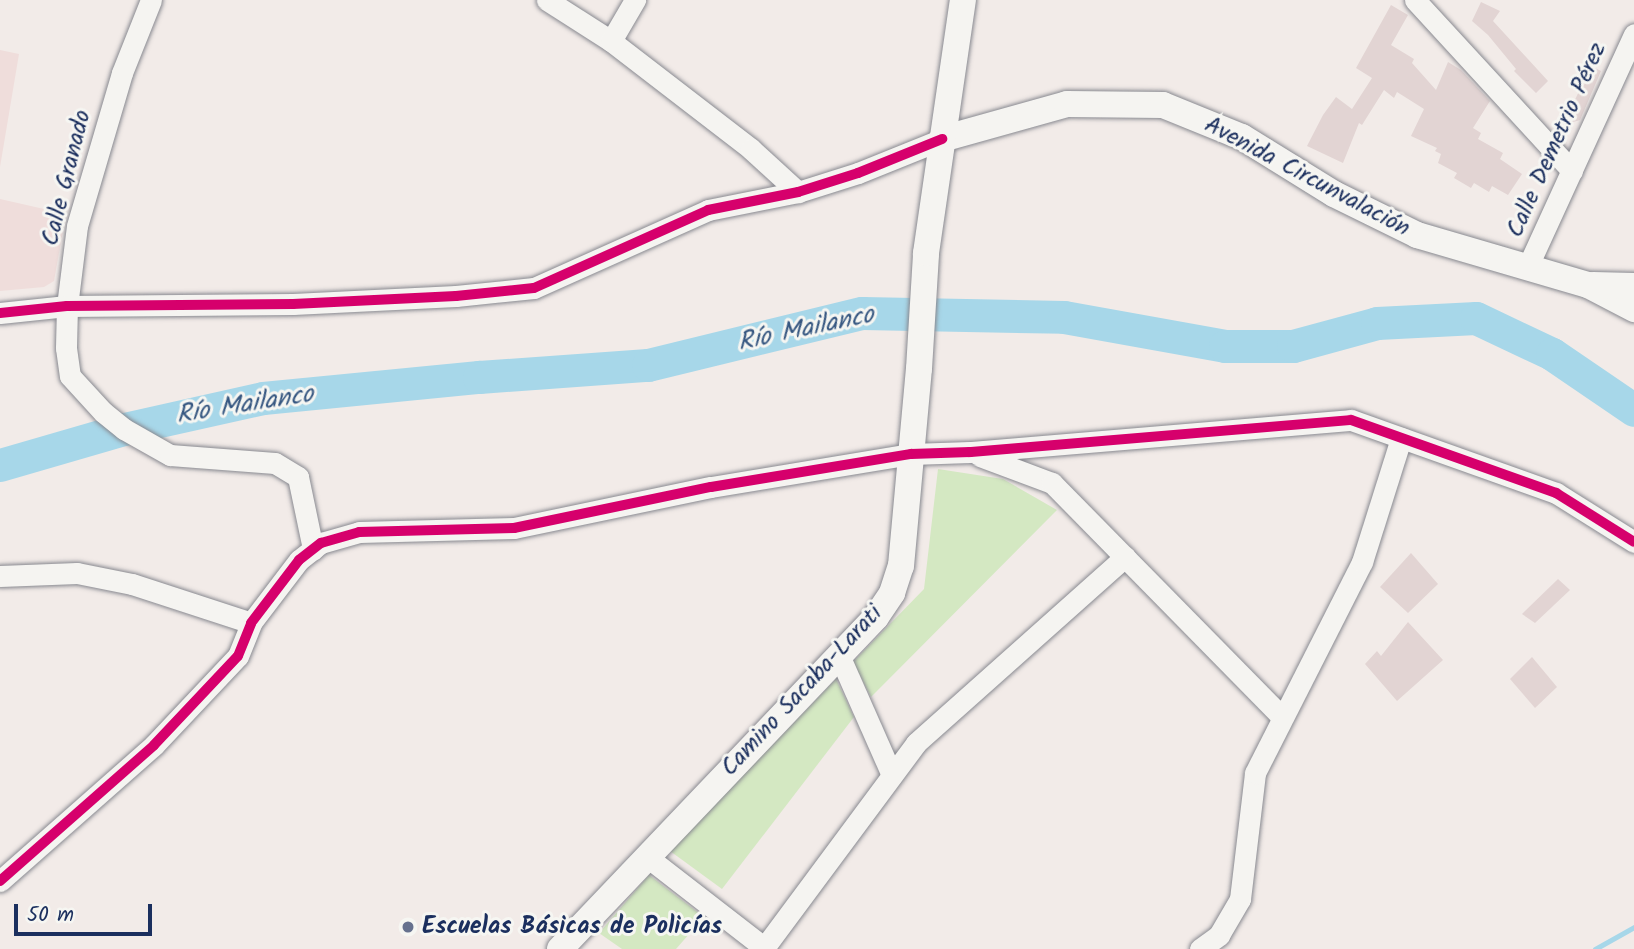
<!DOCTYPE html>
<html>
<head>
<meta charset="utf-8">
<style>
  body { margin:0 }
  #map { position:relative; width:1634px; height:949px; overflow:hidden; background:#f2ebe8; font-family:Kalam,sans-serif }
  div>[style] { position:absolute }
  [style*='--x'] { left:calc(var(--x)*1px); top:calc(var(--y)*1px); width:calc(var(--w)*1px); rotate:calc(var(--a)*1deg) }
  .built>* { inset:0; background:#efdddb }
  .green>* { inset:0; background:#d4e8c2 }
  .stream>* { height:5px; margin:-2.5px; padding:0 2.5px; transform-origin:2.5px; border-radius:2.5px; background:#a7d7e9 }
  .river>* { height:33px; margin:-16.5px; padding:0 16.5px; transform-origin:16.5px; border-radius:16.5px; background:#a7d7e9 }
  .building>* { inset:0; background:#e2d4d3 }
  .roads { filter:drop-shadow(0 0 2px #888990) drop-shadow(0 0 2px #888990) }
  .minor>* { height:21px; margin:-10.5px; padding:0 10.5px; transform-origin:10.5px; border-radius:10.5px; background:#f5f4f1 }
  .major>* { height:26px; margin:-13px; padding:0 13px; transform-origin:13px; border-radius:13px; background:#f5f4f1 }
  .cycleway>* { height:10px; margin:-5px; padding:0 5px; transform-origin:5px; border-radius:5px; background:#d6006c }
  .dots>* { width:19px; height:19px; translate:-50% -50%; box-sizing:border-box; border:4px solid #f6f6f2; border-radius:50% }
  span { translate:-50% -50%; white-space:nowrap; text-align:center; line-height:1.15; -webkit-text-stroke:6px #f6f6f2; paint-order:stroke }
  .street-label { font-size:24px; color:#1b2f5e }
  .poi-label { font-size:24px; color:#1b2f5e; font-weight:700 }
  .left { translate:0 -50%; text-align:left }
  .water-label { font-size:26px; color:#365781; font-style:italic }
  .scale { position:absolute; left:14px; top:904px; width:138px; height:32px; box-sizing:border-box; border:4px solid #1b2f5e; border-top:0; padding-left:9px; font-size:21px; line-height:24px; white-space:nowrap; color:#1b2f5e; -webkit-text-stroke:5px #f6f6f2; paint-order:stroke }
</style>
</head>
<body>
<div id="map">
  <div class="built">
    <div style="clip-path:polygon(0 50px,19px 54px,0 167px)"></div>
    <div style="clip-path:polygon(0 199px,66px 214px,54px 281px,44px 287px,0 291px)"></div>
  </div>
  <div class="green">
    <div style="clip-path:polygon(938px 469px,1003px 479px,1057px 510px,871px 697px,853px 662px,924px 589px)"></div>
    <div style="clip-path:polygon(836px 679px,854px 717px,722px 889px,670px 851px)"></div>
    <div style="clip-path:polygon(649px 875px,704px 917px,676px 949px,622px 949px,599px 933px)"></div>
  </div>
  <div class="stream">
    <div style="--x:1595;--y:949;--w:45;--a:-29.4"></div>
  </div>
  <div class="river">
    <div style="--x:0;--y:465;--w:129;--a:-16.2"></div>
    <div style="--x:124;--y:429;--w:142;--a:-12.6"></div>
    <div style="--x:263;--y:398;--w:217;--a:-5.6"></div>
    <div style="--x:479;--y:377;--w:169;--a:-4.1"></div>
    <div style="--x:648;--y:365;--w:220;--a:-13.7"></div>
    <div style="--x:862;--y:313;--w:202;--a:1.1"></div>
    <div style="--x:1064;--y:317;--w:164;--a:10.2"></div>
    <div style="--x:1225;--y:346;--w:68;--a:0"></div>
    <div style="--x:1293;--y:346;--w:87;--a:-15.3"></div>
    <div style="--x:1377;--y:323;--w:99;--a:-2.9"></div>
    <div style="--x:1476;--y:318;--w:84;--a:25.3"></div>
    <div style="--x:1552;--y:354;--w:99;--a:34.3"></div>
  </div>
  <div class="building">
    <div style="clip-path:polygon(1481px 2px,1500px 11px,1493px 21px,1548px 81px,1536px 93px,1514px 71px,1516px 69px,1488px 35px,1472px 21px)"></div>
    <div style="clip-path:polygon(1391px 5px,1408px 15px,1391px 45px,1414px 59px,1412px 63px,1436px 90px,1448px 62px,1461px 70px,1490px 101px,1473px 128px,1481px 133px,1478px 139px,1503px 153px,1500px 159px,1522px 174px,1508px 195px,1492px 186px,1489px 192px,1474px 183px,1471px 188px,1454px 178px,1457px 173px,1438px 163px,1441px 154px,1435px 151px,1437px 148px,1411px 136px,1424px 109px,1397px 92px,1394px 98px,1384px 90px,1362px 125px,1359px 123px,1343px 163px,1307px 146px,1323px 115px,1336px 97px,1352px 109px,1372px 78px,1356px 68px)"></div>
    <div style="clip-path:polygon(1591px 66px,1601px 71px,1580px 120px,1563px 125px)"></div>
    <div style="clip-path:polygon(1411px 553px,1438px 584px,1408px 613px,1380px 587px)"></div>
    <div style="clip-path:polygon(1558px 579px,1570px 590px,1535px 623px,1522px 614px)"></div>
    <div style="clip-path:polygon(1408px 622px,1443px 660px,1397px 701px,1365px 664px,1377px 651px,1381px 656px)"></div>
    <div style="clip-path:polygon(1532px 657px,1557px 687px,1535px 708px,1510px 679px)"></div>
  </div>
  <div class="roads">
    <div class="minor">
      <div style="--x:151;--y:0;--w:79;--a:111.7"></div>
      <div style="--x:122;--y:73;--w:159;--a:106.4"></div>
      <div style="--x:77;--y:226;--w:81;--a:97.1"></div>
      <div style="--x:67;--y:306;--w:42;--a:91.4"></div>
      <div style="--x:66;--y:348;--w:28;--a:82"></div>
      <div style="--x:70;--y:376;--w:49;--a:47.5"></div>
      <div style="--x:103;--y:412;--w:27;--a:39"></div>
      <div style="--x:124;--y:429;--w:53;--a:29.5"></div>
      <div style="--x:170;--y:455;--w:105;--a:4.4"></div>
      <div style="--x:275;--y:463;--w:27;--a:31"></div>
      <div style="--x:298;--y:477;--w:74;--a:78.2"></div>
      <div style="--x:547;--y:0;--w:76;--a:32.6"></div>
      <div style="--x:611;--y:41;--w:177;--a:37.6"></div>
      <div style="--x:751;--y:149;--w:64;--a:42.5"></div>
      <div style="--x:1415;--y:0;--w:232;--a:47.4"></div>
      <div style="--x:611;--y:41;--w:48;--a:-59.7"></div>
      <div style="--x:1527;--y:268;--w:257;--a:-65.4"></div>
      <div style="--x:0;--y:313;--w:67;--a:-6"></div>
      <div style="--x:67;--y:306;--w:226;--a:-0.5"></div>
      <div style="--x:293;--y:304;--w:163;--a:-2.8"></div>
      <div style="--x:456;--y:296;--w:78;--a:-5.9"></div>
      <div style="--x:534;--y:288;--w:191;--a:-24.1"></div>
      <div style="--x:708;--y:210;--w:92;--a:-11.3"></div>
      <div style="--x:798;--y:192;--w:63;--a:-17.6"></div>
      <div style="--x:858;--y:173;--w:91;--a:-22"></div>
      <div style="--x:980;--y:456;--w:77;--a:20.6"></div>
      <div style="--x:1052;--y:483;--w:327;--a:45.5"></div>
      <div style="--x:0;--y:576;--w:77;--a:-2.2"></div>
      <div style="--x:77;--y:573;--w:56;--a:11.3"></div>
      <div style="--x:132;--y:584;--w:125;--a:18.1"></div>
      <div style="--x:839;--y:655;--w:131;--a:66.2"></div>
      <div style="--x:646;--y:856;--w:152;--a:37.8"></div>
      <div style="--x:0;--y:881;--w:205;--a:-41.4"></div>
      <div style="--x:154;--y:745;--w:122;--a:-46.7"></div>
      <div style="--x:238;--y:656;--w:35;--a:-68"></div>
      <div style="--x:251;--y:623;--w:79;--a:-52.7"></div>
      <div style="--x:299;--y:560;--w:28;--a:-38"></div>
      <div style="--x:321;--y:543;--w:40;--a:-16"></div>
      <div style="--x:359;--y:532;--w:155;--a:-1.5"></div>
      <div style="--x:514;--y:528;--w:201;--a:-11.8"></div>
      <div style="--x:711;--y:487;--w:203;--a:-9.4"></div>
      <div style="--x:911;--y:454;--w:59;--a:-1.9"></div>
      <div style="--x:970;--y:452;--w:382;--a:-4.8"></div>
      <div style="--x:1351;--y:420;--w:218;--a:19.6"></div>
      <div style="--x:1556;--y:493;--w:92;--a:32.1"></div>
      <div style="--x:764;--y:948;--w:255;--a:-53.4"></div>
      <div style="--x:916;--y:743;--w:280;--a:-41.7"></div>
      <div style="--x:1200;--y:949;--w:24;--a:-36"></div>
      <div style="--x:1219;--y:935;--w:42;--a:-59.7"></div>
      <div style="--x:1240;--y:899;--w:127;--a:-83.2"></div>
      <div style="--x:1255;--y:773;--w:237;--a:-63.1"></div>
      <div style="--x:1362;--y:562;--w:130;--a:-72.5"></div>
    </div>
    <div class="major">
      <div style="--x:942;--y:139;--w:130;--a:-15.6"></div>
      <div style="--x:1067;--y:104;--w:96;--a:0.6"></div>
      <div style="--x:1163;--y:105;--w:85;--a:22.1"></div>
      <div style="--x:1242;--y:137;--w:108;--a:31.8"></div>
      <div style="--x:1334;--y:194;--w:93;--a:26.3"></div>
      <div style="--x:1417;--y:235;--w:178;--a:16.3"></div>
      <div style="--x:1588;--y:285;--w:52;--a:27.6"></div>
      <div style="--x:1593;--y:285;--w:41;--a:1.4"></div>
      <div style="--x:560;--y:949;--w:458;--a:-46.4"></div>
      <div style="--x:876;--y:617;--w:29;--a:-56"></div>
      <div style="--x:892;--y:593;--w:28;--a:-72"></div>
      <div style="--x:901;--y:566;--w:198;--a:-84.8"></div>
      <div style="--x:919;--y:369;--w:116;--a:-86.5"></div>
      <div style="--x:926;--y:253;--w:256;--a:-81.7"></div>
    </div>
  </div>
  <div class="cycleway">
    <div style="--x:0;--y:313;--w:67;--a:-6"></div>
    <div style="--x:67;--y:306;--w:226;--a:-0.5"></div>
    <div style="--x:293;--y:304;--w:163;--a:-2.8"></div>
    <div style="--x:456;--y:296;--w:78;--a:-5.9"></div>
    <div style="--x:534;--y:288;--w:191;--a:-24.1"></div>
    <div style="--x:708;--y:210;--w:92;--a:-11.3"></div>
    <div style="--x:798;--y:192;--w:63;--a:-17.6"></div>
    <div style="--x:858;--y:173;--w:91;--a:-22"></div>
    <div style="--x:0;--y:881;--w:205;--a:-41.4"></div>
    <div style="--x:154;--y:745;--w:122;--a:-46.7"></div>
    <div style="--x:238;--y:656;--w:35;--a:-68"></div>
    <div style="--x:251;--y:623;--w:79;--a:-52.7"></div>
    <div style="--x:299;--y:560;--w:28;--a:-38"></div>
    <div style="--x:321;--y:543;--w:40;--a:-16"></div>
    <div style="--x:359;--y:532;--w:155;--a:-1.5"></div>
    <div style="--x:514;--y:528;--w:201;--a:-11.8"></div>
    <div style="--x:711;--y:487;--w:203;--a:-9.4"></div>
    <div style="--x:911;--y:454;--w:59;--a:-1.9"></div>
    <div style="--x:970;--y:452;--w:382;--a:-4.8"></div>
    <div style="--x:1351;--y:420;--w:218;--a:19.6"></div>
    <div style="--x:1556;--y:493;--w:92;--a:32.1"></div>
  </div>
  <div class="dots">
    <div style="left:408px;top:927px;background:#66718e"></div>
  </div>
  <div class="street-label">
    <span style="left:1557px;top:140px;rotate:-66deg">Calle Demetrio Pérez</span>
    <span style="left:1307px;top:177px;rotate:28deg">Avenida Circunvalación</span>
    <span style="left:67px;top:178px;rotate:-76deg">Calle Granado</span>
    <span style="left:802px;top:691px;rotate:-47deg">Camino Sacaba-Larati</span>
  </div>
  <div class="poi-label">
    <span class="left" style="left:422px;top:927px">Escuelas Básicas de Policías</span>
  </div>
  <div class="water-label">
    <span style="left:806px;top:330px;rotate:-12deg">Río Mailanco</span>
    <span style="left:245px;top:406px;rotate:-9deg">Río Mailanco</span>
  </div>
  <div class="scale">50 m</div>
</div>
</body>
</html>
